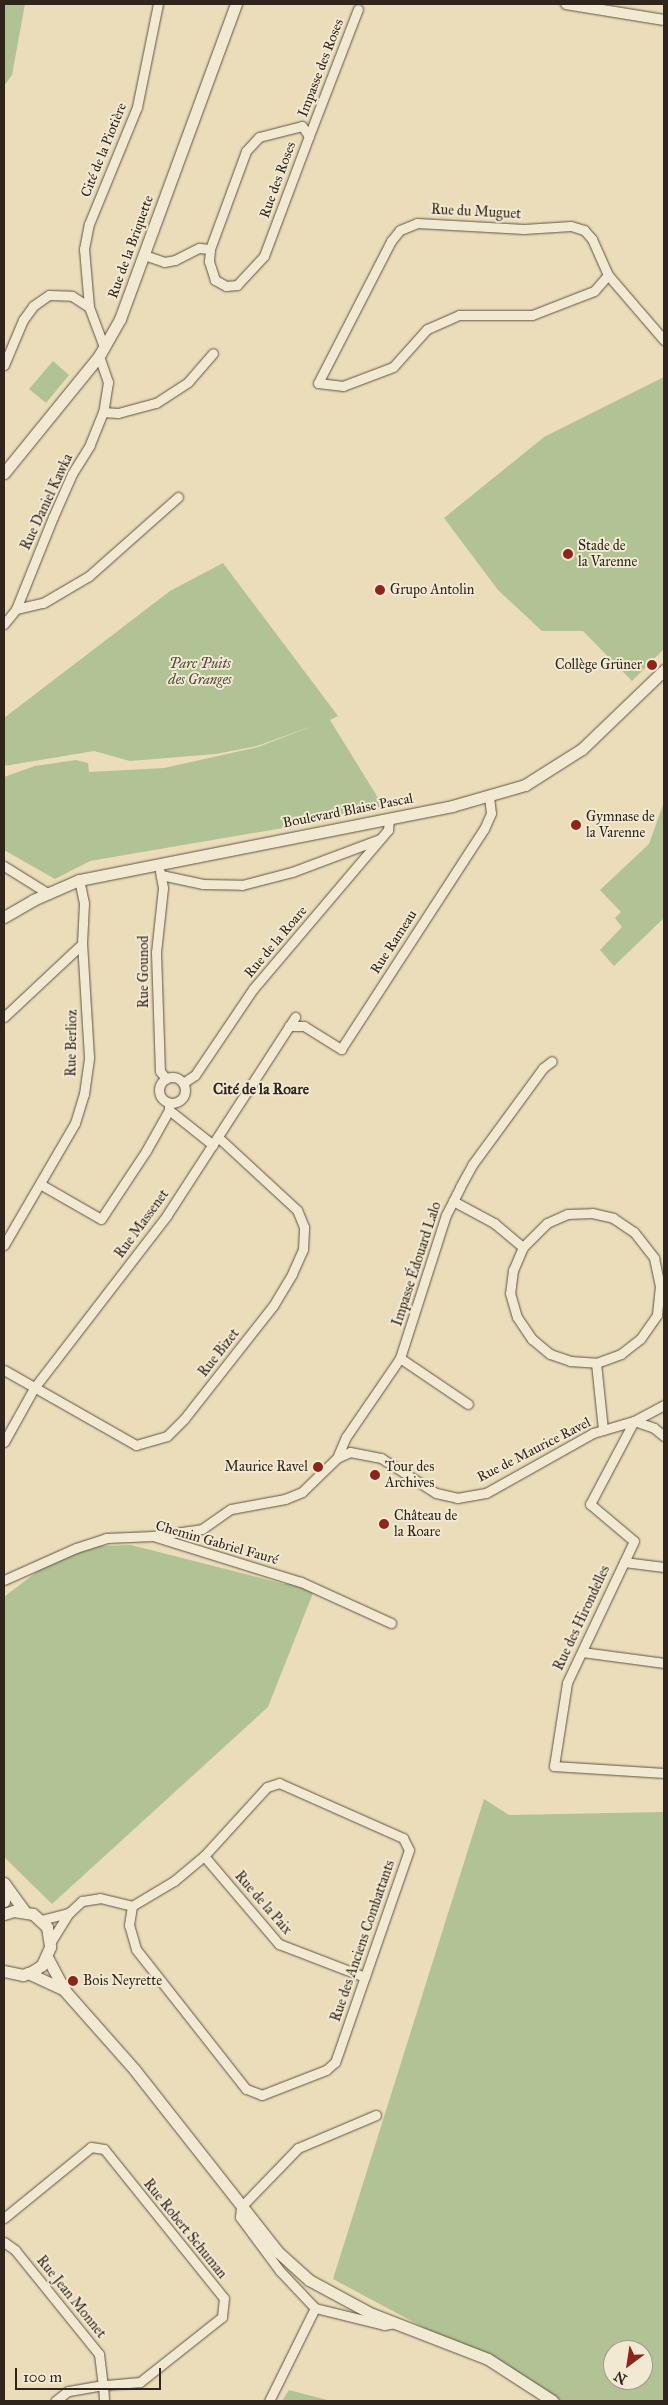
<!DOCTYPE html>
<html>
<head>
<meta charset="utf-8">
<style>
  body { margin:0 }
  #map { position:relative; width:668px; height:2405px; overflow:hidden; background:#ebddb9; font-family:"IM FELL Great Primer",serif }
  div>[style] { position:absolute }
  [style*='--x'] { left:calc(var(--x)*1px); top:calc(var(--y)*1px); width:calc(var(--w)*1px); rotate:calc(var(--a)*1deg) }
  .green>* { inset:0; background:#b1c294 }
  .roads { filter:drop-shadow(0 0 1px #5f5344) drop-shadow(0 0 1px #5f5344) }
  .minor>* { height:9px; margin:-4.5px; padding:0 4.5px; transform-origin:4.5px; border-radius:4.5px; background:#f2e9d2 }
  .minor>.ring { margin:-4.5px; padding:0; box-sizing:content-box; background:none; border:9px solid #f2e9d2; border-radius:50% }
  .tertiary>* { height:10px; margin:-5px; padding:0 5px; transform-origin:5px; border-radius:5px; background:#f2e9d2 }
  .secondary>* { height:11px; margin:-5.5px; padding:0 5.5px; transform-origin:5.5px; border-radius:5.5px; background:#f2e9d2 }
  .dots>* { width:14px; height:14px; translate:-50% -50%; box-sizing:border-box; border:2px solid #f2e9d2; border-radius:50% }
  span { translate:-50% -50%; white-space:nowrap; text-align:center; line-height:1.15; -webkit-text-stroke:4px #f2e9d2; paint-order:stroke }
  .street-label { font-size:14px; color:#30251d }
  .poi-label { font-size:14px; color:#30251d }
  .left { translate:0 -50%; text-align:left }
  .right { translate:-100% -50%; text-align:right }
  .park-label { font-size:14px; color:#504c3b; font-style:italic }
  .neighbourhood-label { font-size:15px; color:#30251d; font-weight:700 }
  .frame { position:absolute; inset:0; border:5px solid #30251d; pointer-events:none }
  .north { position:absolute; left:603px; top:2340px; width:50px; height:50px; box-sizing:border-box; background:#f2e9d2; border:1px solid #a49b8a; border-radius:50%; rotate:211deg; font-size:14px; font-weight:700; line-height:20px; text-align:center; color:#30251d }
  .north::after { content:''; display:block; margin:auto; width:18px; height:22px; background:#8f2418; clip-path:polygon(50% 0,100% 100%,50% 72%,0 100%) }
  .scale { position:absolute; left:15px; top:2368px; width:146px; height:22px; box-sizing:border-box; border:2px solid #30251d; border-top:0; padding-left:6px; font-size:15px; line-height:18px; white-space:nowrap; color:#30251d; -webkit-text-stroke:4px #f2e9d2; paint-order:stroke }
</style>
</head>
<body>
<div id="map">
  <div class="green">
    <div style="clip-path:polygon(4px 4px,25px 4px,12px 75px,4px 86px)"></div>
    <div style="clip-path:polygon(53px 361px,69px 375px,46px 403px,29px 389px)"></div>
    <div style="clip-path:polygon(664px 377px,664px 649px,632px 681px,583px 631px,542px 631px,498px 590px,444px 518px,544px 437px)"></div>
    <div style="clip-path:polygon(223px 563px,338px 716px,330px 720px,383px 806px,324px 821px,90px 861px,55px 879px,4px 850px,4px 777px,35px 766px,76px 760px,88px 763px,89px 772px,164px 768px,258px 747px,318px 724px,257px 746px,216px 754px,130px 761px,94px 751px,4px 766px,4px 718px,170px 591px)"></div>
    <div style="clip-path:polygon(664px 802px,664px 918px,614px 966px,600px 950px,622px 927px,615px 918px,621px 912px,600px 890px,649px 844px)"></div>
    <div style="clip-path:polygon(131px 1545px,284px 1584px,311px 1583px,313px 1593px,268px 1707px,52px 1904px,4px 1857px,4px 1597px,69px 1547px)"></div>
    <div style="clip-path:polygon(evenodd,484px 1799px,509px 1815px,664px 1812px,664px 2400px,661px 2401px,561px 2401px,333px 2279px,484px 1799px,613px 2350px,643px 2350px,643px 2380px,613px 2380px,613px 2350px)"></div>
    <div style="clip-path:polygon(289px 2390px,331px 2401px,282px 2401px)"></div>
  </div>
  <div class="roads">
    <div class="minor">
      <div style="--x:309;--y:136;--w:136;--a:-68.9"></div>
      <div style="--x:144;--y:255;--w:21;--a:19"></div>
      <div style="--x:164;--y:262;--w:11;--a:-10"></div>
      <div style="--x:175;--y:260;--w:27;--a:-27"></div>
      <div style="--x:199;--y:248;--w:11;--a:5"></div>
      <div style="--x:210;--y:249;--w:104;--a:-69.8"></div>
      <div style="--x:246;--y:151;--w:19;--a:-47"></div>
      <div style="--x:259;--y:137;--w:44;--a:-14.3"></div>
      <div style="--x:302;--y:126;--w:12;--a:55"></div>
      <div style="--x:309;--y:136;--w:128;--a:110.6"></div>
      <div style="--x:264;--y:256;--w:40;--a:133"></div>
      <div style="--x:237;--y:285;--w:11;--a:175"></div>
      <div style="--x:226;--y:286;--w:13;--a:-151"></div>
      <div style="--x:215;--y:280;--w:20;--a:-108"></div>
      <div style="--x:209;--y:261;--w:12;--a:-85"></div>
      <div style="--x:608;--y:275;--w:21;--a:131"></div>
      <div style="--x:594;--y:291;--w:66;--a:158.8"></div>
      <div style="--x:532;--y:315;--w:73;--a:180"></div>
      <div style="--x:459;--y:315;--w:35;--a:156"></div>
      <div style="--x:427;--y:329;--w:51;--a:131.8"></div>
      <div style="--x:393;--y:367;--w:53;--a:159.2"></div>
      <div style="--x:343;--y:386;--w:25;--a:-173"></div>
      <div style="--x:318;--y:383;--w:160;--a:-62.8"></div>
      <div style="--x:391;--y:241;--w:14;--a:-51"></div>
      <div style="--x:400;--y:230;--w:18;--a:-22"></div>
      <div style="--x:417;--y:223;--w:107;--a:3.2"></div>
      <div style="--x:524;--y:229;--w:47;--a:-3.7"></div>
      <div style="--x:571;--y:226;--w:14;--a:17"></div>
      <div style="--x:584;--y:230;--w:12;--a:48"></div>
      <div style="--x:592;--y:239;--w:39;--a:66"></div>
      <div style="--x:608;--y:275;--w:86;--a:49.3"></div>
      <div style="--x:89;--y:307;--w:58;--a:-94.9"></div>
      <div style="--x:84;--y:249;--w:25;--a:-79"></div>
      <div style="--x:89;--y:224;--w:126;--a:-67.7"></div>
      <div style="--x:137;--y:107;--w:105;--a:-78.5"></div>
      <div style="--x:99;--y:356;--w:28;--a:71"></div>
      <div style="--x:108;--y:382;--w:30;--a:99"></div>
      <div style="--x:103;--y:412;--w:15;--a:4"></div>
      <div style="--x:118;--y:413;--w:39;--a:-15"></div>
      <div style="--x:156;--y:403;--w:38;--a:-33"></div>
      <div style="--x:188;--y:382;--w:38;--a:-49"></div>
      <div style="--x:4;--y:365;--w:49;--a:-67.1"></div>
      <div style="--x:23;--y:320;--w:17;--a:-54"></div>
      <div style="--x:33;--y:306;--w:19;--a:-35"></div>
      <div style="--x:49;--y:295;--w:23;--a:2"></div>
      <div style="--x:72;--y:296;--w:20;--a:33"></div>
      <div style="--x:89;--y:307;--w:43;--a:69.4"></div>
      <div style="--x:103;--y:412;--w:35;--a:112"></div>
      <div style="--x:90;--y:445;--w:34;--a:122"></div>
      <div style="--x:72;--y:474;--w:47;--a:113.8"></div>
      <div style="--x:53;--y:517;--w:99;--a:111.9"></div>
      <div style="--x:16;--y:609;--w:28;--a:-13"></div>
      <div style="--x:43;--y:603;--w:53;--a:-30.4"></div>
      <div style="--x:89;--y:576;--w:119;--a:-41.6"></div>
      <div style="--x:4;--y:624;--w:19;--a:-51"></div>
      <div style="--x:4;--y:866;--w:53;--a:31.9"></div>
      <div style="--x:160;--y:872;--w:16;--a:79"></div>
      <div style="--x:163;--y:888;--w:64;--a:96.2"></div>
      <div style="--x:156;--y:952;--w:119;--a:88.1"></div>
      <div style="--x:160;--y:1071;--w:10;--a:53"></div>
      <div style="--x:161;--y:875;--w:43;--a:12.1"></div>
      <div style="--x:203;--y:884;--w:39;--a:1"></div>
      <div style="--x:242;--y:885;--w:52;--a:-14.6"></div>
      <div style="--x:292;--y:872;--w:94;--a:-20.6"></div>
      <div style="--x:4;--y:1017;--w:107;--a:-43.1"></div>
      <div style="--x:289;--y:1026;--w:15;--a:0"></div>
      <div style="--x:304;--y:1026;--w:44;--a:31.9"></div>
      <div style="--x:341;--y:1049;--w:262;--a:-57"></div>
      <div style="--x:484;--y:829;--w:17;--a:-66"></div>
      <div style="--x:491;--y:813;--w:16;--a:-97"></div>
      <div class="ring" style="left:159px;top:1077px;width:17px;height:17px"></div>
      <div style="--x:183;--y:1083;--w:14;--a:-34"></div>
      <div style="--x:195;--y:1075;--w:104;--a:-56"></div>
      <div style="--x:253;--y:989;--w:209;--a:-49.7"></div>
      <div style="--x:388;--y:830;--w:11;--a:-85"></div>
      <div style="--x:169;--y:1110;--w:56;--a:38.5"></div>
      <div style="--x:40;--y:1184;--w:70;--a:29.8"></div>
      <div style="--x:101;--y:1219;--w:82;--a:-56.5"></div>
      <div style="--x:146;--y:1151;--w:47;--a:-60.7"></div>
      <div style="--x:169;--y:1110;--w:7;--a:-90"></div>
      <div style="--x:453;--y:1201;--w:47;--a:28.2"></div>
      <div style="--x:494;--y:1223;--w:38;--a:40"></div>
      <div style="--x:523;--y:1247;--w:25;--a:113"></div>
      <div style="--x:513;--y:1270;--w:23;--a:97"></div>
      <div style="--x:510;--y:1293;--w:25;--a:74"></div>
      <div style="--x:517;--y:1317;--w:27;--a:56"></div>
      <div style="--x:532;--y:1339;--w:23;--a:40"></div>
      <div style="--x:550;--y:1354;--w:21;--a:19"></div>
      <div style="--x:570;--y:1361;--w:26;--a:4"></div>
      <div style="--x:4;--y:1245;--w:141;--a:-59.8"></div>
      <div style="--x:75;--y:1123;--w:30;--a:-73"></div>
      <div style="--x:84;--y:1094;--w:37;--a:-82"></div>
      <div style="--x:89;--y:1057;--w:113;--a:-93.5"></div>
      <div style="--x:82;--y:944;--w:41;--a:-87.2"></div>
      <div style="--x:84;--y:903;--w:24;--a:-102"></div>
      <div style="--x:523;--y:1247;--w:34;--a:-45"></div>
      <div style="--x:547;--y:1223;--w:22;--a:-24"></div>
      <div style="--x:567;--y:1214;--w:25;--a:-2"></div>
      <div style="--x:592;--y:1213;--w:22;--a:13"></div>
      <div style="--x:613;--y:1218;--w:25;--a:34"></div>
      <div style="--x:634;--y:1232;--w:33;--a:52"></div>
      <div style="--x:654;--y:1258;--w:29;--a:78"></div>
      <div style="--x:660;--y:1286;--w:29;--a:96"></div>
      <div style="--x:657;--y:1315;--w:29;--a:125"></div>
      <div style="--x:640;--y:1339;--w:24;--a:142"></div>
      <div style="--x:621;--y:1354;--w:27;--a:160"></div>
      <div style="--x:596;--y:1363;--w:67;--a:84"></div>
      <div style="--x:400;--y:1358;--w:82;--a:34.1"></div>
      <div style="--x:4;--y:1370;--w:152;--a:29.6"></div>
      <div style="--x:136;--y:1445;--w:32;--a:-16"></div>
      <div style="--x:167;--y:1436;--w:24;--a:-45"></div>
      <div style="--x:184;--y:1419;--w:144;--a:-51.8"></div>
      <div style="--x:273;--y:1306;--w:37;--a:-59"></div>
      <div style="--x:292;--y:1274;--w:27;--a:-66"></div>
      <div style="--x:303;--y:1249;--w:22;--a:-87"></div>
      <div style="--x:304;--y:1227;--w:18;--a:-112"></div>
      <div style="--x:297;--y:1210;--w:108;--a:-137.3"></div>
      <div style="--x:634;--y:1421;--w:94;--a:117.9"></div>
      <div style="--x:590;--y:1504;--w:57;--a:40.1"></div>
      <div style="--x:634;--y:1541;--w:157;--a:115.3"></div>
      <div style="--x:567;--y:1683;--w:84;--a:98.9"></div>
      <div style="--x:554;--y:1766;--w:110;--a:3.6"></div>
      <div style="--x:634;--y:1421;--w:21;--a:19"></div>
      <div style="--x:654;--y:1428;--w:13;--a:39"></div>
      <div style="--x:4;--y:1442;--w:62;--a:-60.9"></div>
      <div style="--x:34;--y:1388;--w:218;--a:-52.4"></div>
      <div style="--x:167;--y:1215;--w:236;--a:-57.1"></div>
      <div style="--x:337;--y:1458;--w:23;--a:-67"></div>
      <div style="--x:346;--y:1437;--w:96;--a:-55.6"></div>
      <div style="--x:400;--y:1358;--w:150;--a:-72.2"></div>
      <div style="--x:446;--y:1215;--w:31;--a:-63"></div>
      <div style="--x:460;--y:1187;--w:25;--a:-61"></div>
      <div style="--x:472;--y:1165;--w:120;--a:-53.8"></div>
      <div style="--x:543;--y:1068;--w:11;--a:-38"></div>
      <div style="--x:153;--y:1536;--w:49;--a:-8.1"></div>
      <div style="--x:202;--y:1529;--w:35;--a:-35"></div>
      <div style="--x:231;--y:1509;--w:55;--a:-10.5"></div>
      <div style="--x:285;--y:1499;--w:18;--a:-22"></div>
      <div style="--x:302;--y:1492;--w:49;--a:-44.2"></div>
      <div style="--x:337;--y:1458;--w:14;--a:-25"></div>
      <div style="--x:350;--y:1452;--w:32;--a:11"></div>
      <div style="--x:381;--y:1458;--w:65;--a:32.5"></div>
      <div style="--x:436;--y:1493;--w:22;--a:13"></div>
      <div style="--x:457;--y:1498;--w:29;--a:-10"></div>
      <div style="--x:486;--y:1493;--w:123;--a:-29.3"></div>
      <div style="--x:593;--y:1433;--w:43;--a:-16.3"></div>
      <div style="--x:634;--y:1421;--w:34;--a:-28"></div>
      <div style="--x:624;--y:1562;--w:40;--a:7.1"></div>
      <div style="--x:4;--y:1580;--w:79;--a:-24"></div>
      <div style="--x:76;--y:1548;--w:32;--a:-18"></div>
      <div style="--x:106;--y:1538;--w:47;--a:-2.4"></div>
      <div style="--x:153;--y:1536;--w:155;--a:17.3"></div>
      <div style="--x:301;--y:1582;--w:99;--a:24.5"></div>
      <div style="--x:582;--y:1652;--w:83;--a:7.6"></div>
      <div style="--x:204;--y:1856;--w:116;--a:49.6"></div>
      <div style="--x:279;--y:1944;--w:92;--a:21"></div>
      <div style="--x:41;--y:1920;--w:29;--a:-14"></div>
      <div style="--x:50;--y:1943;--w:36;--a:-58"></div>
      <div style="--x:69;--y:1913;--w:18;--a:-43"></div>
      <div style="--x:82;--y:1901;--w:18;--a:-9"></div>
      <div style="--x:100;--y:1898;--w:33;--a:14"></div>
      <div style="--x:132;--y:1906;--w:49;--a:-30.8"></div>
      <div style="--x:174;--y:1881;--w:39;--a:-40"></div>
      <div style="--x:204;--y:1856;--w:93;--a:-47.6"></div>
      <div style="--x:267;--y:1787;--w:13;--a:-18"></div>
      <div style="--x:279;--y:1783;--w:136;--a:23.9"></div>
      <div style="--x:403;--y:1838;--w:13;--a:63"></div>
      <div style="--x:409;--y:1850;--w:225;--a:109.2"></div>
      <div style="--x:335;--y:2062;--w:12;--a:138"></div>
      <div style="--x:326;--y:2070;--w:69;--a:158.7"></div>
      <div style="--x:262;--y:2095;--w:17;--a:-159"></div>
      <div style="--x:246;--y:2089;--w:178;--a:-128.2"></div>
      <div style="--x:136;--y:1949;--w:25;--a:-106"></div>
      <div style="--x:129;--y:1925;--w:19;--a:-81"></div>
      <div style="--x:376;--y:2115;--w:85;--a:157.1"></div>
      <div style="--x:298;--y:2148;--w:82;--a:134"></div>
      <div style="--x:241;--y:2207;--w:10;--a:96"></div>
      <div style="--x:240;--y:2217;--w:67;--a:53.5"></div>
      <div style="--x:280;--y:2271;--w:51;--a:46.6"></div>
      <div style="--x:315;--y:2308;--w:71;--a:13.8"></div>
      <div style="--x:384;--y:2325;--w:11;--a:-10"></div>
      <div style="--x:4;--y:2218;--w:112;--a:-39.2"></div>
      <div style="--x:91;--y:2147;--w:13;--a:9"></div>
      <div style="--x:104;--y:2149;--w:191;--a:51.2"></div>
      <div style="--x:224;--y:2298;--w:19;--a:96"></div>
      <div style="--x:222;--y:2317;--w:105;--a:141.6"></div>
      <div style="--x:140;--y:2382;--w:37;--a:175"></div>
      <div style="--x:103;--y:2385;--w:16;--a:86"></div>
      <div style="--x:4;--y:2242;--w:14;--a:36"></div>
      <div style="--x:15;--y:2250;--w:134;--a:51.1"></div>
      <div style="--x:99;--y:2354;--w:31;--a:83"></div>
      <div style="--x:103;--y:2385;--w:36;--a:170"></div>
      <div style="--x:68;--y:2391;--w:16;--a:142"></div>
      <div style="--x:269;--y:2401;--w:104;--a:-63.7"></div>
    </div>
    <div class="tertiary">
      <div style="--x:566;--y:4;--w:99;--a:9.3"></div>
    </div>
    <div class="secondary">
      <div style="--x:4;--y:473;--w:151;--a:-50.9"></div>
      <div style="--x:99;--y:356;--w:43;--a:-60.4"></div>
      <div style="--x:120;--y:319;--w:336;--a:-69.8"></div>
      <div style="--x:4;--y:917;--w:34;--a:-30"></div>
      <div style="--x:33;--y:900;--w:50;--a:-23.5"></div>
      <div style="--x:79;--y:880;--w:380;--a:-11.2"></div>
      <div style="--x:452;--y:806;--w:76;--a:-16"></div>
      <div style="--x:525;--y:785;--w:67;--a:-32.3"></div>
      <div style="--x:582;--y:749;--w:114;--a:-43.9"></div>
      <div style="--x:4;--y:1883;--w:34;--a:54"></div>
      <div style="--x:4;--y:1892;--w:9;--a:90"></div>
      <div style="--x:4;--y:1914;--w:10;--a:-17"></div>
      <div style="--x:14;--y:1911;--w:19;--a:9"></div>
      <div style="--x:33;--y:1914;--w:19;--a:43"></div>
      <div style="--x:47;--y:1927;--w:20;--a:81"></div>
      <div style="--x:50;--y:1947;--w:20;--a:114"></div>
      <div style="--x:42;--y:1965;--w:11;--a:146"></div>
      <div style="--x:33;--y:1971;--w:11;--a:158"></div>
      <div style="--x:23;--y:1975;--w:19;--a:-168"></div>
      <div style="--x:47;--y:1957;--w:38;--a:62"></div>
      <div style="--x:65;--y:1991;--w:104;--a:48.5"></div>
      <div style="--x:134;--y:2069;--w:233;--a:51.8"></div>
      <div style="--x:278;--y:2252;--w:42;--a:42.1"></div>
      <div style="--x:309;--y:2280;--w:72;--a:28.4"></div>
      <div style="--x:372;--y:2314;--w:124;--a:21.2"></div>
      <div style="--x:488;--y:2359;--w:77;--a:32.9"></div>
      <div style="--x:28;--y:1973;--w:41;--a:24.7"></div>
    </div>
  </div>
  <div class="dots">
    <div style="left:568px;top:554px;background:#8f2418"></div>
    <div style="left:380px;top:590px;background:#8f2418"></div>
    <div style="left:652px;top:665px;background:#8f2418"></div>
    <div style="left:576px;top:825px;background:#8f2418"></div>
    <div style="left:318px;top:1467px;background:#8f2418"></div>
    <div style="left:375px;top:1475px;background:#8f2418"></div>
    <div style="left:384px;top:1524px;background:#8f2418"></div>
    <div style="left:73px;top:1981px;background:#8f2418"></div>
  </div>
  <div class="street-label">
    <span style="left:321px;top:68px;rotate:-69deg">Impasse des Roses</span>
    <span style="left:104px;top:150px;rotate:-68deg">Cité de la Piotière</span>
    <span style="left:278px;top:180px;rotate:-70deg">Rue des Roses</span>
    <span style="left:476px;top:212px;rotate:3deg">Rue du Muguet</span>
    <span style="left:131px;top:247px;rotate:-70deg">Rue de la Briquette</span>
    <span style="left:47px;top:502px;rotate:-65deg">Rue Daniel Kawka</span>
    <span style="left:348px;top:811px;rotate:-11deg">Boulevard Blaise Pascal</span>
    <span style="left:276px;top:942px;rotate:-50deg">Rue de la Roare</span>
    <span style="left:394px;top:942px;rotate:-57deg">Rue Rameau</span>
    <span style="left:144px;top:972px;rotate:-90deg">Rue Gounod</span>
    <span style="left:72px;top:1043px;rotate:-89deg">Rue Berlioz</span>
    <span style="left:142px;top:1224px;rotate:-54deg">Rue Massenet</span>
    <span style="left:417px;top:1264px;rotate:-72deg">Impasse Édouard Lalo</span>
    <span style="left:219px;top:1353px;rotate:-52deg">Rue Bizet</span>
    <span style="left:534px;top:1450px;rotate:-27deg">Rue de Maurice Ravel</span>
    <span style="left:217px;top:1543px;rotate:16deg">Chemin Gabriel Fauré</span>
    <span style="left:582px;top:1618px;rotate:-65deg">Rue des Hirondelles</span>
    <span style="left:263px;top:1903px;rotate:49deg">Rue de la Paix</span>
    <span style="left:363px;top:1941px;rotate:-71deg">Rue des Anciens Combattants</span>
    <span style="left:185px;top:2229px;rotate:51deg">Rue Robert Schuman</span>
    <span style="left:71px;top:2297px;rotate:51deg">Rue Jean Monnet</span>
  </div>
  <div class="poi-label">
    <span class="left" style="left:578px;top:554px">Stade de<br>la Varenne</span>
    <span class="left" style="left:390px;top:590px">Grupo Antolin</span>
    <span class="right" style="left:642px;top:665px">Collège Grüner</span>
    <span class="left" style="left:586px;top:825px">Gymnase de<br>la Varenne</span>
    <span class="right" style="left:308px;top:1467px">Maurice Ravel</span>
    <span class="left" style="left:385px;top:1475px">Tour des<br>Archives</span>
    <span class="left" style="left:394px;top:1524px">Château de<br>la Roare</span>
    <span class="left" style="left:83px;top:1981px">Bois Neyrette</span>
  </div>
  <div class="park-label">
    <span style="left:200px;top:672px">Parc Puits<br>des Granges</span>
  </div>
  <div class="neighbourhood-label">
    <span style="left:261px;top:1090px">Cité de la Roare</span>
  </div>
  <div class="frame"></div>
  <div class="north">N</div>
  <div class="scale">100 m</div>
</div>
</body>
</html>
